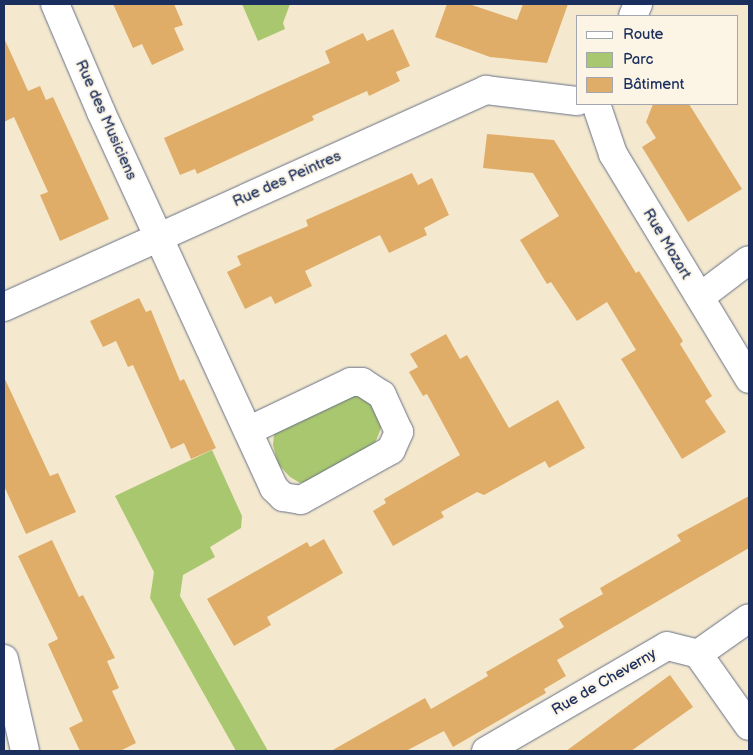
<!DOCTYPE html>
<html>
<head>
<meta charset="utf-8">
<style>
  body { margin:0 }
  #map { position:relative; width:753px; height:755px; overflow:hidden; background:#f4e9cf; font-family:"Balsamiq Sans",sans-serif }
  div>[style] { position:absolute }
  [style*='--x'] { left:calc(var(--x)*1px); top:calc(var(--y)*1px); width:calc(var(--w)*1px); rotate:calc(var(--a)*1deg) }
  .green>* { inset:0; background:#a9c76f }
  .building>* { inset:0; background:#e0ad68 }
  .roads { filter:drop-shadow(0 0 1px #677086) drop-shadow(0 0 1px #677086) }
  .minor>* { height:28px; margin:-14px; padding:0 14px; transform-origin:14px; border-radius:14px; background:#fff }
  span { translate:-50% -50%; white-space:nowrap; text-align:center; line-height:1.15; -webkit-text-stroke:4px #fcf5e5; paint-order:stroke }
  .street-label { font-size:15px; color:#1b2f5e }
  .frame { position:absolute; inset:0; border:5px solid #1b2f5e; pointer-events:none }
  .legend { position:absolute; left:576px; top:15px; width:162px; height:90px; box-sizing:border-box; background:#fcf5e5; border:1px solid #a2a6af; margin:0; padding:6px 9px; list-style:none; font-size:15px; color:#1b2f5e }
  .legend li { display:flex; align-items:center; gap:10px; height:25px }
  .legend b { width:25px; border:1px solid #a2a6af }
</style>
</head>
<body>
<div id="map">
  <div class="green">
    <div style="clip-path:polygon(242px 4px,290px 4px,283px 23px,285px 29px,258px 41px)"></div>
    <div style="clip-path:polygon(354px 393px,369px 400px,380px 416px,381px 428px,375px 443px,308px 481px,300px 483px,290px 477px,278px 464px,273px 445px,274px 434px,283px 425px)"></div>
    <div style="clip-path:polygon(212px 450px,242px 516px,241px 528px,210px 547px,215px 557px,183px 575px,180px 596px,268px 751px,236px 751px,150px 598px,154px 572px,115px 496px)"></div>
  </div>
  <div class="building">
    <div style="clip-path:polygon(113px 4px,174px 4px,183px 25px,174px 28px,184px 50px,152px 65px,142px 44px,133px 48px)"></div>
    <div style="clip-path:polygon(447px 4px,469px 4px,517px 20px,523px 4px,568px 4px,547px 63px,490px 57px,435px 37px)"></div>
    <div style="clip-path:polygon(393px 29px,410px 66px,396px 72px,400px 81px,369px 96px,367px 91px,312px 116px,314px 120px,197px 174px,195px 169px,180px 175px,164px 138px,330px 63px,325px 51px,363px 33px,367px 41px)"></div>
    <div style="clip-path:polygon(4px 38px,28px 91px,40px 86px,46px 100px,53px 97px,109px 219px,60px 241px,40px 195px,48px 192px,14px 117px,4px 122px)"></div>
    <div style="clip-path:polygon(653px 104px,689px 104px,742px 189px,688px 222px,642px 147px,656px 138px,646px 122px)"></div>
    <div style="clip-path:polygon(487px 134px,554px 140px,636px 273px,639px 271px,683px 341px,680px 344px,712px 396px,705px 401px,726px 432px,682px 459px,621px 359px,636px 350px,607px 302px,577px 321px,551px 282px,547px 284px,520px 240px,559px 216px,533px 173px,483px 168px)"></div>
    <div style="clip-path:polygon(412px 173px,418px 185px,432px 178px,449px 215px,424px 228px,427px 235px,389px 253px,380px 235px,305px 271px,312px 286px,275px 304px,271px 296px,245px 309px,227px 272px,241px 265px,237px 256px,308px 226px,306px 220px)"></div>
    <div style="clip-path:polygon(139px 298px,146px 312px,151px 310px,180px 381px,184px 379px,216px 448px,191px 459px,184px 443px,171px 449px,133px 365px,128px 367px,116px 341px,103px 347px,90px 321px)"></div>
    <div style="clip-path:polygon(446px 334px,460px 359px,467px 355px,509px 428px,558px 400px,585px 448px,549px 468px,545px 461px,484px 495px,477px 492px,441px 512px,444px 517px,393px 546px,373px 511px,386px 503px,384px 499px,460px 455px,427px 394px,423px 396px,409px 372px,418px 367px,410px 354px)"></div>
    <div style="clip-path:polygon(4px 377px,50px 476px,58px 473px,76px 512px,26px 534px,4px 486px)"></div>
    <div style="clip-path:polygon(749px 496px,749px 548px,557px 660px,566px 676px,544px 689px,546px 693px,453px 747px,444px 731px,406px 751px,331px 751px,425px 698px,431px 709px,488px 676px,486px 672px,564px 627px,559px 619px,603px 594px,600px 588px,681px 541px,677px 535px)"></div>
    <div style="clip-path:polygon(324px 539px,343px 573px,267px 617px,271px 625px,234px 646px,207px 599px,307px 542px,310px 547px)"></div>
    <div style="clip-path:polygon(52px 540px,79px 597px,83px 595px,115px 658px,107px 661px,119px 688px,112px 691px,136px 743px,120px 751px,80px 751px,69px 728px,83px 721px,48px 644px,58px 639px,18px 556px)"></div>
    <div style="clip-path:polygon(670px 675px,693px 707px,631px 751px,566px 751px)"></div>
  </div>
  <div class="roads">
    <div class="minor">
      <div style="--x:55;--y:4;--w:117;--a:66.9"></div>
      <div style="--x:101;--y:112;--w:414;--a:65.3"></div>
      <div style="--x:274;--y:488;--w:13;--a:45"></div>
      <div style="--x:283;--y:497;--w:18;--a:9"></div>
      <div style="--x:301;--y:500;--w:103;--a:-29.1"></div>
      <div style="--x:391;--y:450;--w:20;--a:-66"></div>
      <div style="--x:399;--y:432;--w:41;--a:-114.7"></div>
      <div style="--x:382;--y:395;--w:24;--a:-147"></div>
      <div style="--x:362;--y:382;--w:11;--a:180"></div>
      <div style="--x:351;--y:382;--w:114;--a:154.6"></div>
      <div style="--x:633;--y:16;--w:13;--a:-67"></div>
      <div style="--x:596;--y:104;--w:53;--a:71.2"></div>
      <div style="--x:613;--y:154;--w:263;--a:58.8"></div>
      <div style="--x:700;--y:297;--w:61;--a:-37.1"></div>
      <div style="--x:4;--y:307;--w:529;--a:-24.24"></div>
      <div style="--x:486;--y:90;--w:92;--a:6.9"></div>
      <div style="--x:698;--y:654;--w:88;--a:54.7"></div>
      <div style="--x:4;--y:659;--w:94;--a:77.1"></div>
      <div style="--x:486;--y:751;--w:209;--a:-30.1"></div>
      <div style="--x:667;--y:646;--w:32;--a:14"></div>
      <div style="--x:698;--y:654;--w:62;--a:-35.2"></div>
    </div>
  </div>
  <div class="street-label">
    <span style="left:106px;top:120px;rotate:66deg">Rue des Musiciens</span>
    <span style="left:287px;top:179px;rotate:-24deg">Rue des Peintres</span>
    <span style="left:667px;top:244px;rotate:59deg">Rue Mozart</span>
    <span style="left:604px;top:682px;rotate:-30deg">Rue de Cheverny</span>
  </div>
  <div class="frame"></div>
  <ul class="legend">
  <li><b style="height:6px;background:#fff"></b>Route</li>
  <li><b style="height:14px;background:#a9c76f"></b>Parc</li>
  <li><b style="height:14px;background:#e0ad68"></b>Bâtiment</li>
  </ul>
</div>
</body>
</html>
